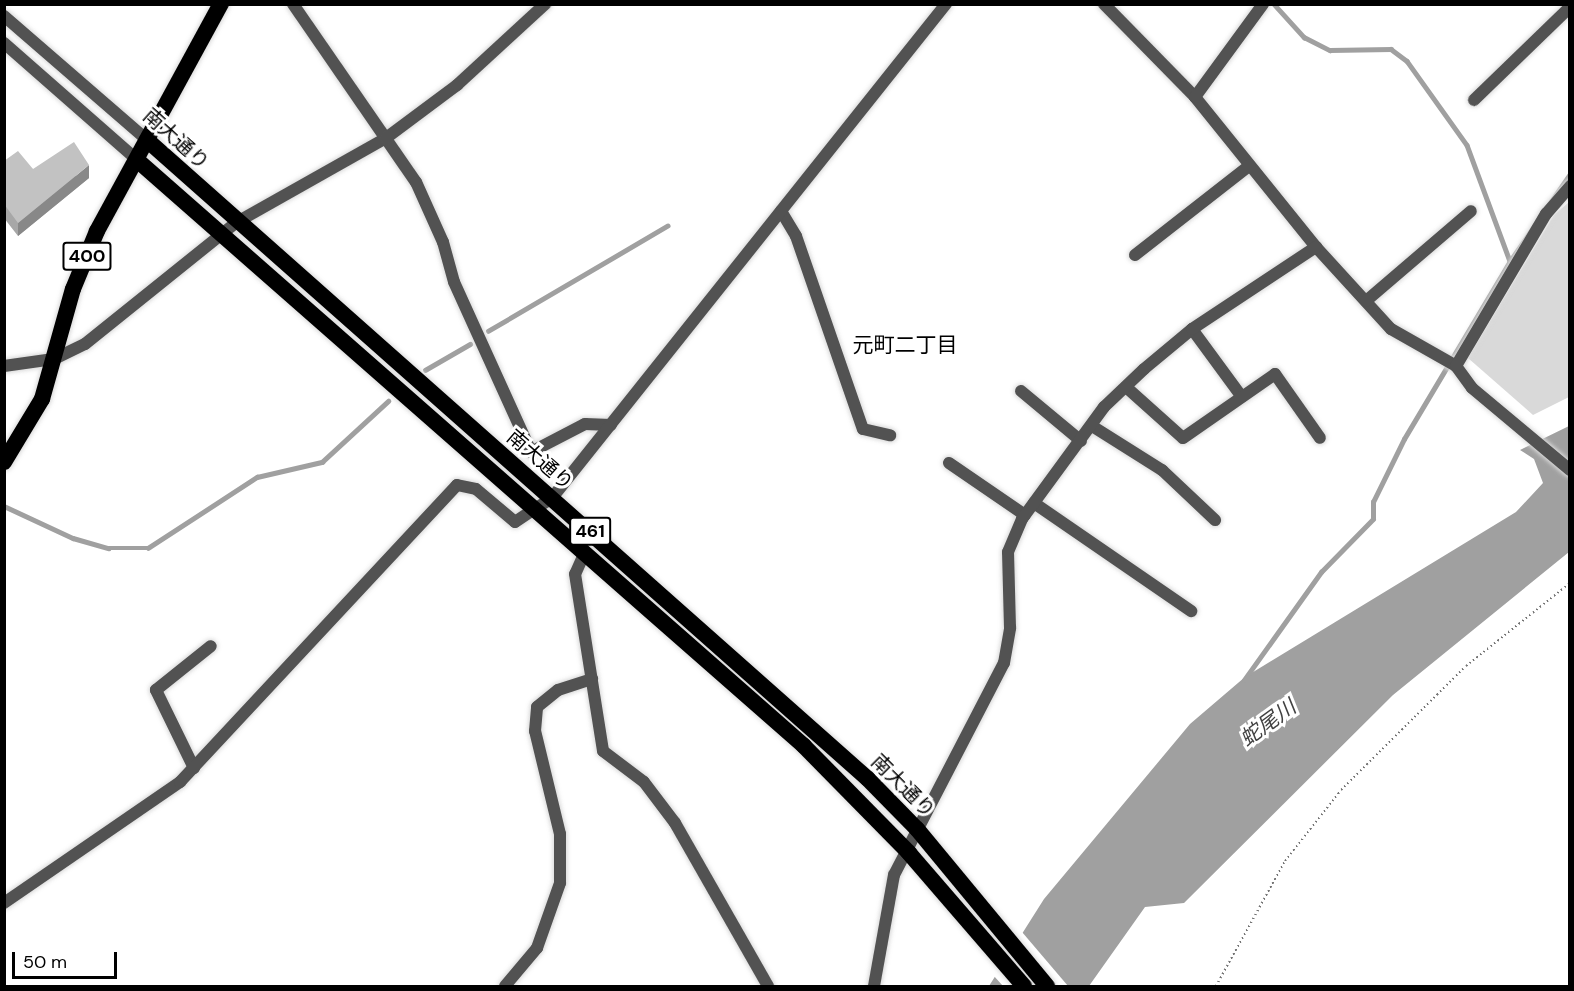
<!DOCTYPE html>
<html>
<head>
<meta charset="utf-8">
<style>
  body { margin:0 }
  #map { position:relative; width:1574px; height:991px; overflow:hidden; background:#fff; font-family:"DM Sans","Noto Sans JP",sans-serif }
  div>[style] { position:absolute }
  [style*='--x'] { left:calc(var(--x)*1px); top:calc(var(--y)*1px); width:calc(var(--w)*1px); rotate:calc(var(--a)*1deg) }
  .green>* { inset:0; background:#d9d9d9 }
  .water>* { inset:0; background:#a0a0a0 }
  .pier>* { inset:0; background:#fff }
  .stream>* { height:4.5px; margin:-2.25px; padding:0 2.25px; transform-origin:2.25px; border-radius:2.25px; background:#a0a0a0 }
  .path>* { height:2px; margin-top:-1px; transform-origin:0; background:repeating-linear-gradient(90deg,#747474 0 1.5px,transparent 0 4.5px) }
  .roads { filter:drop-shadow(0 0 2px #dbdbdb) drop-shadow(0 0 2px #dbdbdb) }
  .minor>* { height:12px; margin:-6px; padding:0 6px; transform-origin:6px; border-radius:6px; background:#525252 }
  .tertiary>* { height:12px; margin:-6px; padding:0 6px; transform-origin:6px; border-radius:6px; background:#525252 }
  .trunk>* { height:16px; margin:-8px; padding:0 8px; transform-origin:8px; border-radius:8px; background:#000 }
  .wall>* { inset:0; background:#a7a7a7 }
  .shaded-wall>* { inset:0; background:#888 }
  .building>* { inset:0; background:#c2c2c2 }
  span { translate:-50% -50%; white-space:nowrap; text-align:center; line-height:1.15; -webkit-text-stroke:6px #fff; paint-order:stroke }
  .shield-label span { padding:2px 4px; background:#fff; border:2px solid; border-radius:4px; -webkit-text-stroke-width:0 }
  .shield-label { font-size:18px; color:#000; font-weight:700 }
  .street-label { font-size:20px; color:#000 }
  .neighbourhood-label { font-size:21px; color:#000 }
  .water-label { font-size:21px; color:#414141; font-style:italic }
  .frame { position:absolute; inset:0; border:6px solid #000; pointer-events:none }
  .scale { position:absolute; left:12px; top:952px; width:105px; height:27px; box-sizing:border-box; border:3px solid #000; border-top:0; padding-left:8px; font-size:18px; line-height:21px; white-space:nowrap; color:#000; -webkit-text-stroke:4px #fff; paint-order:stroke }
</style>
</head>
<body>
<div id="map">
  <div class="green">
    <div style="clip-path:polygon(1569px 202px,1569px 397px,1533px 415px,1468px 358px,1554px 215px)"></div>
  </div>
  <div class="water">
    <div style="clip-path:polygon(1569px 426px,1569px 552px,1393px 695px,1184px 903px,1145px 907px,1089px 986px,989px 986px,1044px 899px,1190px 724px,1245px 677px,1516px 512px,1543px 483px,1534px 459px,1520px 450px)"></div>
  </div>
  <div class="pier">
    <div style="clip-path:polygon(1022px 932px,1068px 986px,1003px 986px,993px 975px)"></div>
  </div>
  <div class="stream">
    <div style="--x:1274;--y:4;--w:45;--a:47.7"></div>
    <div style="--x:1304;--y:37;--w:29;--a:27"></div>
    <div style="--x:1330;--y:50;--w:61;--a:-0.9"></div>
    <div style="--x:1391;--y:49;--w:20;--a:37"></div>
    <div style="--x:1407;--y:61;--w:103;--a:54.5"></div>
    <div style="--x:1467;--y:145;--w:124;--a:69.7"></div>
    <div style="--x:488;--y:331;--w:208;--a:-30.4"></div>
    <div style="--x:425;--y:370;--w:52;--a:-30"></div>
    <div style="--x:4;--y:506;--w:76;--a:24.9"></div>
    <div style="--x:73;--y:538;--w:37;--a:16"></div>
    <div style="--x:109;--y:548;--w:39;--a:0"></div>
    <div style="--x:148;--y:548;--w:130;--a:-33.1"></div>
    <div style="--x:257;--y:477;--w:67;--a:-13"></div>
    <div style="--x:322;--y:462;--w:90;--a:-42.7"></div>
    <div style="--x:1244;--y:680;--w:133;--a:-54.5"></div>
    <div style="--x:1321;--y:572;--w:74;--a:-45.5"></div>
    <div style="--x:1373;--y:519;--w:17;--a:-90"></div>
    <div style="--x:1373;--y:502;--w:70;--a:-63.8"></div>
    <div style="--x:1404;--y:439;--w:207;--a:-59.2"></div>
    <div style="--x:1510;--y:261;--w:106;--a:-55.4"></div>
  </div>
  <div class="path">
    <div style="--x:1216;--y:986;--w:143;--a:-61.1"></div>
    <div style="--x:1285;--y:861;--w:90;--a:-51.7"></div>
    <div style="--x:1341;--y:790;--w:176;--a:-44.8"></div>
    <div style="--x:1466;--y:666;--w:133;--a:-38.6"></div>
  </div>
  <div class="roads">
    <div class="minor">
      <div style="--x:293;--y:4;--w:216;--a:55.4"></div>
      <div style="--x:416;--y:182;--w:66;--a:65.8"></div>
      <div style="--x:443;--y:242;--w:41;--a:74.6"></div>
      <div style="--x:454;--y:282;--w:187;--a:65.6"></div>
      <div style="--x:531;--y:452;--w:61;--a:-27.4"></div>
      <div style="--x:585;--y:424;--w:26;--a:2"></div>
      <div style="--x:1104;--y:4;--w:130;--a:45.6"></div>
      <div style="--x:1195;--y:97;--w:193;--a:51.1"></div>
      <div style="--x:1316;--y:247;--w:111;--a:47.6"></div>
      <div style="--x:1391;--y:329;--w:75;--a:29.6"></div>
      <div style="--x:1456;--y:366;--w:27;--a:54"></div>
      <div style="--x:1472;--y:388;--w:128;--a:39.9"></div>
      <div style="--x:1195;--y:97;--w:115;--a:-53.8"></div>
      <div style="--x:1474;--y:100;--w:134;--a:-44.1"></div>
      <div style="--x:781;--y:211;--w:29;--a:59"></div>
      <div style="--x:796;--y:236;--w:204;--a:70.9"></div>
      <div style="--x:863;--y:429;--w:28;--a:13"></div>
      <div style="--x:1135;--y:255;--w:145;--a:-38"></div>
      <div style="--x:1366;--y:301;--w:138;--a:-40.6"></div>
      <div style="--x:1192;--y:329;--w:84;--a:53.7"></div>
      <div style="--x:54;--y:359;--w:34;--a:-26"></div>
      <div style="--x:85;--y:344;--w:195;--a:-38.8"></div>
      <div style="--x:237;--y:222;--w:171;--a:-29.4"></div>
      <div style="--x:386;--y:138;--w:89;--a:-36.7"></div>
      <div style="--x:457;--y:85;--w:120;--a:-42.6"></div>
      <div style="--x:1456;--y:366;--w:177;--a:-59.4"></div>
      <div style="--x:1546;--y:214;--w:37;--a:-49"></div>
      <div style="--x:1126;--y:387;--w:76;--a:41.8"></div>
      <div style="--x:1183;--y:438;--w:112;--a:-34.8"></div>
      <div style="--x:1275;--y:374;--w:78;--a:54.9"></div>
      <div style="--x:1021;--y:391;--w:78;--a:39.8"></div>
      <div style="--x:1092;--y:426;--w:83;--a:32.2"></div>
      <div style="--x:1162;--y:470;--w:73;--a:43.3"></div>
      <div style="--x:949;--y:463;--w:92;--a:34.4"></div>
      <div style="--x:1034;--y:503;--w:191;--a:34.5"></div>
      <div style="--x:585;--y:552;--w:24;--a:114"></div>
      <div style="--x:575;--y:574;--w:179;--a:81"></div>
      <div style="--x:603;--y:751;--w:51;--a:37.1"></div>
      <div style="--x:644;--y:782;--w:51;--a:52.9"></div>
      <div style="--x:675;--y:823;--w:188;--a:60.3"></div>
      <div style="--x:194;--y:768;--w:87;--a:-116"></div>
      <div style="--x:156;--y:690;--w:70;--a:-38.7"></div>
      <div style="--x:4;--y:903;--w:214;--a:-34.5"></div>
      <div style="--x:180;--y:782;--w:406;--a:-47"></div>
      <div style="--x:457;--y:485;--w:19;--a:12"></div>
      <div style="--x:476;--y:489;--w:51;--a:40.2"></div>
      <div style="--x:515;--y:522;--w:22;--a:-34"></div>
      <div style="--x:505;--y:986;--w:50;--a:-49.9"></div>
      <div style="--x:537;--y:948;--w:69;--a:-70.5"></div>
      <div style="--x:560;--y:883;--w:49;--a:-90"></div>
      <div style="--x:560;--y:834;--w:106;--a:-103.6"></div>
      <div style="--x:535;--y:731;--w:24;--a:-85"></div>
      <div style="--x:537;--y:707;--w:27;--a:-39"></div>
      <div style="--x:558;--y:690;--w:36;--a:-18"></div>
      <div style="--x:874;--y:986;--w:113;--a:-79.8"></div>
      <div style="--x:894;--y:875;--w:239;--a:-62.6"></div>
      <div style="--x:1004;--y:663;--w:36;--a:-80"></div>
      <div style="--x:1010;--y:628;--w:76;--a:-91.5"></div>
      <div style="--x:1008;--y:552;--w:36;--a:-67"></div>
      <div style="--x:1022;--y:519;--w:139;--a:-53.8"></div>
      <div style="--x:1104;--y:407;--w:55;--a:-43.5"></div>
      <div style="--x:1144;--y:369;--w:62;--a:-39.8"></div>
      <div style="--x:1192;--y:329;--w:149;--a:-33.5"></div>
    </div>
    <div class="tertiary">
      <div style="--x:4;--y:16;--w:189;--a:40.9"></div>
      <div style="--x:4;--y:43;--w:177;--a:41.3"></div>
      <div style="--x:4;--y:366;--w:50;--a:-8"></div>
      <div style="--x:533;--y:510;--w:22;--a:-32"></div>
      <div style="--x:552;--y:498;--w:632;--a:-51.43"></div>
    </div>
    <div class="trunk">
      <div style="--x:147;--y:140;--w:963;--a:41.55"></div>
      <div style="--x:868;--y:779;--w:70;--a:45.6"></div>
      <div style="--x:917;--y:829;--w:204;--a:50.4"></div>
      <div style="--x:137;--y:160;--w:888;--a:41.3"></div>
      <div style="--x:804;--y:746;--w:150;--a:45.5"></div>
      <div style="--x:909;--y:853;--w:176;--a:49.2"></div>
      <div style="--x:4;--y:462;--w:74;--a:-58.9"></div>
      <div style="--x:42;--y:399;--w:114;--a:-74.3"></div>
      <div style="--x:73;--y:289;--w:63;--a:-67.5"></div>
      <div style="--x:97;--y:231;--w:259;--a:-61.4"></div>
    </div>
  </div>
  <div class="wall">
    <div style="clip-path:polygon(4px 161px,33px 169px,89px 178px,18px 236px,4px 218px)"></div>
  </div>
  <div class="shaded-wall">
    <div style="clip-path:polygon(89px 165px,89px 178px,18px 236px,18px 223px)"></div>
  </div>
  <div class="building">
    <div style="clip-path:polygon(74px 142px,89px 165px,18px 223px,4px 204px,4px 161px,18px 151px,33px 169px)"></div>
  </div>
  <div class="shield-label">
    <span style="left:87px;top:256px">400</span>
    <span style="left:590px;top:531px">461</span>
  </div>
  <div class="street-label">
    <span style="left:176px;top:139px;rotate:42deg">南大通り</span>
    <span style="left:540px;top:460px;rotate:41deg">南大通り</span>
    <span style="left:903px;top:786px;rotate:45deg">南大通り</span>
  </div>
  <div class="neighbourhood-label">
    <span style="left:905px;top:345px">元町二丁目</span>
  </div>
  <div class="water-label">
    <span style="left:1268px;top:723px;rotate:-36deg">蛇尾川</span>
  </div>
  <div class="frame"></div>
  <div class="scale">50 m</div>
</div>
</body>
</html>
